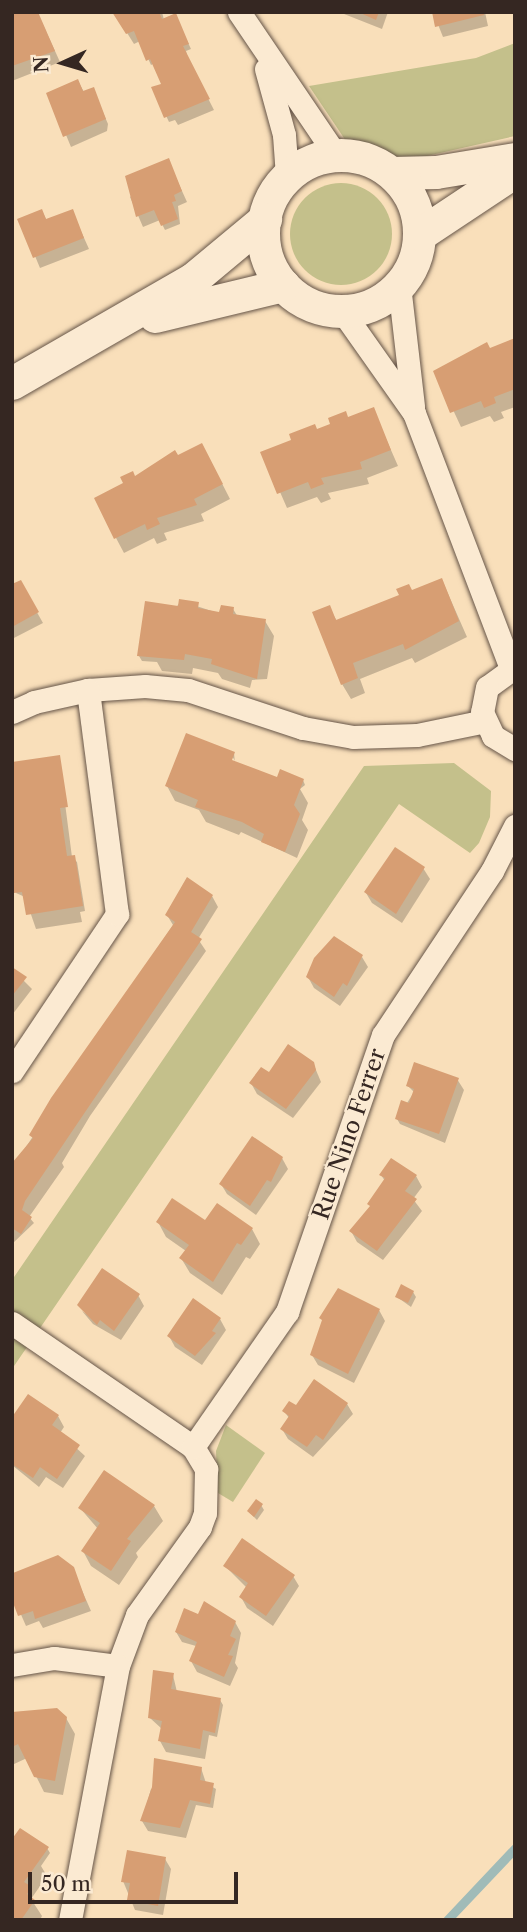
<!DOCTYPE html>
<html>
<head>
<meta charset="utf-8">
<style>
  body { margin:0 }
  #map { position:relative; width:527px; height:1932px; overflow:hidden; background:#f9dfba; font-family:"Libre Caslon Text",serif }
  div>[style] { position:absolute }
  [style*='--x'] { left:calc(var(--x)*1px); top:calc(var(--y)*1px); width:calc(var(--w)*1px); rotate:calc(var(--a)*1deg) }
  .green>* { inset:0; background:#c4c08b }
  .round { border-radius:50% }
  .shadow>* { inset:0; background:#0003 }
  .stream>* { height:9px; margin:-4.5px; padding:0 4.5px; transform-origin:4.5px; border-radius:4.5px; background:#a0bbb8 }
  .building>* { inset:0; background:#d79e73 }
  .roads { filter:drop-shadow(0 0 2px #665548) drop-shadow(0 0 2px #665548) }
  .street>* { height:23px; margin:-11.5px; padding:0 11.5px; transform-origin:11.5px; border-radius:11.5px; background:#fbead2 }
  .secondary>* { height:33px; margin:-16.5px; padding:0 16.5px; transform-origin:16.5px; border-radius:16.5px; background:#fbead2 }
  .secondary>.ring { margin:-16.5px; padding:0; box-sizing:content-box; background:none; border:33px solid #fbead2; border-radius:50% }
  span { translate:-50% -50%; white-space:nowrap; text-align:center; line-height:1.15; -webkit-text-stroke:5px #fbead2; paint-order:stroke }
  .street-label { font-size:23px; color:#352722 }
  .frame { position:absolute; inset:0; border:14px solid #352722; pointer-events:none }
  .north { position:absolute; left:28px; top:28px; width:70px; height:70px; -webkit-text-stroke:5px #fbead2; paint-order:stroke; rotate:266deg; font-size:19px; font-weight:700; line-height:28px; text-align:center; color:#352722 }
  .north::after { content:''; display:block; margin:auto; width:24px; height:32px; background:#352722; clip-path:polygon(50% 0,100% 100%,50% 72%,0 100%) }
  .scale { position:absolute; left:28px; top:1872px; width:210px; height:32px; box-sizing:border-box; border:4px solid #352722; border-top:0; padding-left:9px; font-size:21px; line-height:24px; white-space:nowrap; color:#352722; -webkit-text-stroke:5px #fbead2; paint-order:stroke }
</style>
</head>
<body>
<div id="map">
  <div class="green">
    <div style="clip-path:polygon(515px 43px,515px 136px,409px 160px,348px 144px,309px 86px,476px 58px)"></div>
    <div class="round" style="left:290px;top:183px;width:102px;height:102px"></div>
    <div style="clip-path:polygon(454px 763px,491px 791px,490px 817px,479px 843px,470px 853px,399px 804px,12px 1369px,12px 1280px,364px 766px)"></div>
    <div style="clip-path:polygon(226px 1425px,265px 1453px,233px 1502px,218px 1493px,216px 1451px)"></div>
  </div>
  <div class="shadow">
    <div style="clip-path:polygon(114px 12px,162px 12px,164px 20px,175px 15px,191px 49px,186px 51px,188px 59px,214px 110px,178px 125px,175px 120px,169px 122px,153px 88px,163px 85px,155px 63px,151px 65px,140px 41px,134px 44px)"></div>
    <div style="clip-path:polygon(339px 12px,388px 12px,382px 29px)"></div>
    <div style="clip-path:polygon(433px 12px,485px 12px,488px 26px,443px 37px)"></div>
    <div style="clip-path:polygon(12px 18px,40px 18px,60px 62px,12px 81px)"></div>
    <div style="clip-path:polygon(78px 81px,84px 92px,93px 89px,108px 124px,107px 131px,71px 147px,49px 94px)"></div>
    <div style="clip-path:polygon(168px 160px,187px 202px,178px 206px,180px 224px,165px 230px,160px 220px,143px 227px,130px 197px)"></div>
    <div style="clip-path:polygon(42px 211px,47px 221px,72px 211px,89px 249px,40px 268px,20px 220px)"></div>
    <div style="clip-path:polygon(515px 340px,515px 407px,501px 412px,504px 418px,494px 422px,490px 416px,461px 427px,435px 371px)"></div>
    <div style="clip-path:polygon(373px 409px,398px 466px,367px 478px,369px 484px,328px 493px,331px 499px,321px 503px,317px 497px,287px 508px,263px 453px)"></div>
    <div style="clip-path:polygon(177px 457px,210px 460px,230px 499px,201px 514px,204px 521px,164px 533px,167px 540px,157px 544px,154px 538px,124px 553px,116px 538px,135px 478px)"></div>
    <div style="clip-path:polygon(442px 580px,467px 637px,415px 663px,412px 658px,360px 679px,365px 693px,351px 699px,342px 684px,329px 608px,337px 621px)"></div>
    <div style="clip-path:polygon(20px 582px,43px 623px,12px 639px,12px 586px)"></div>
    <div style="clip-path:polygon(181px 601px,221px 614px,233px 609px,238px 617px,265px 621px,274px 636px,267px 679px,252px 680px,250px 688px,222px 679px,218px 673px,193px 668px,192px 674px,162px 671px,157px 662px,142px 661px,139px 656px)"></div>
    <div style="clip-path:polygon(evenodd,187px 735px,234px 753px,235px 763px,281px 781px,281px 771px,303px 780px,305px 785px,300px 789px,308px 803px,302px 820px,308px 830px,297px 858px,241px 832px,239px 835px,206px 822px,199px 810px,175px 801px,167px 786px,187px 735px,229px 751px,235px 761px,231px 761px,229px 751px)"></div>
    <div style="clip-path:polygon(59px 757px,72px 857px,77px 862px,85px 911px,80px 912px,82px 922px,36px 929px,25px 897px,16px 893px)"></div>
    <div style="clip-path:polygon(423px 868px,430px 879px,402px 923px,372px 903px,366px 893px)"></div>
    <div style="clip-path:polygon(212px 896px,218px 907px,198px 939px,206px 951px,90px 1116px,62px 1163px,64px 1167px,29px 1217px,34px 1223px,12px 1244px,12px 1168px,173px 925px,167px 915px)"></div>
    <div style="clip-path:polygon(362px 957px,368px 967px,340px 1006px,314px 988px,308px 977px)"></div>
    <div style="clip-path:polygon(12px 969px,32px 989px,12px 1015px)"></div>
    <div style="clip-path:polygon(313px 1063px,321px 1082px,293px 1118px,257px 1094px,251px 1083px)"></div>
    <div style="clip-path:polygon(457px 1079px,464px 1090px,445px 1143px,400px 1124px,397px 1119px,414px 1092px,408px 1086px)"></div>
    <div style="clip-path:polygon(282px 1158px,288px 1169px,256px 1215px,227px 1194px,221px 1184px)"></div>
    <div style="clip-path:polygon(381px 1175px,416px 1176px,422px 1187px,413px 1199px,422px 1211px,383px 1260px,357px 1242px,351px 1231px,371px 1207px,385px 1181px)"></div>
    <div style="clip-path:polygon(158px 1222px,252px 1229px,260px 1244px,250px 1259px,246px 1257px,222px 1295px,190px 1273px,181px 1258px,186px 1251px,166px 1237px)"></div>
    <div style="clip-path:polygon(413px 1292px,416px 1297px,411px 1307px,397px 1297px)"></div>
    <div style="clip-path:polygon(138px 1295px,144px 1306px,121px 1340px,93px 1324px,82px 1311px,93px 1318px)"></div>
    <div style="clip-path:polygon(379px 1310px,385px 1321px,354px 1383px,318px 1365px,312px 1355px,324px 1323px,321px 1318px)"></div>
    <div style="clip-path:polygon(220px 1319px,226px 1330px,202px 1365px,175px 1347px,169px 1336px)"></div>
    <div style="clip-path:polygon(29px 1396px,58px 1416px,64px 1427px,60px 1433px,85px 1456px,63px 1488px,46px 1477px,39px 1487px,12px 1465px,12px 1420px)"></div>
    <div style="clip-path:polygon(347px 1404px,353px 1414px,313px 1457px,288px 1439px,282px 1429px,289px 1418px,284px 1411px,295px 1407px)"></div>
    <div style="clip-path:polygon(104px 1472px,154px 1506px,163px 1521px,136px 1553px,138px 1557px,119px 1585px,91px 1566px,83px 1551px,98px 1529px,80px 1508px)"></div>
    <div style="clip-path:polygon(261px 1505px,264px 1510px,257px 1520px,249px 1512px)"></div>
    <div style="clip-path:polygon(225px 1566px,293px 1576px,299px 1586px,273px 1626px,247px 1608px,241px 1597px,247px 1588px)"></div>
    <div style="clip-path:polygon(18px 1581px,80px 1586px,91px 1611px,43px 1628px,39px 1621px,26px 1626px,12px 1594px,12px 1583px)"></div>
    <div style="clip-path:polygon(199px 1616px,235px 1622px,241px 1633px,235px 1663px,238px 1668px,230px 1686px,197px 1672px,191px 1661px,196px 1646px,182px 1642px,176px 1632px)"></div>
    <div style="clip-path:polygon(173px 1675px,177px 1692px,220px 1700px,223px 1705px,217px 1737px,209px 1735px,205px 1759px,166px 1752px,160px 1741px,162px 1729px,150px 1718px,151px 1689px)"></div>
    <div style="clip-path:polygon(12px 1714px,66px 1718px,75px 1734px,63px 1795px,44px 1792px,27px 1758px,12px 1765px)"></div>
    <div style="clip-path:polygon(201px 1768px,206px 1783px,216px 1789px,213px 1808px,196px 1805px,186px 1838px,148px 1831px,142px 1821px,151px 1789px)"></div>
    <div style="clip-path:polygon(12px 1842px,47px 1848px,50px 1853px,41px 1866px,47px 1876px,31px 1899px,42px 1916px,40px 1920px,12px 1920px)"></div>
    <div style="clip-path:polygon(165px 1859px,171px 1869px,163px 1915px,135px 1910px,123px 1881px)"></div>
  </div>
  <div class="stream">
    <div style="--x:447;--y:1920;--w:99;--a:-46.6"></div>
  </div>
  <div class="building">
    <div style="clip-path:polygon(18px 12px,38px 12px,55px 51px,12px 66px,12px 15px)"></div>
    <div style="clip-path:polygon(112px 12px,159px 12px,162px 19px,176px 13px,189px 44px,183px 46px,210px 99px,164px 118px,151px 87px,161px 84px,150px 59px,146px 61px,134px 31px,126px 34px)"></div>
    <div style="clip-path:polygon(358px 12px,379px 12px,376px 20px)"></div>
    <div style="clip-path:polygon(432px 12px,483px 12px,484px 15px,435px 27px)"></div>
    <div style="clip-path:polygon(78px 79px,83px 91px,94px 87px,106px 119px,63px 137px,46px 93px)"></div>
    <div style="clip-path:polygon(169px 158px,182px 191px,174px 195px,176px 201px,172px 202px,178px 219px,161px 226px,154px 210px,136px 217px,125px 176px)"></div>
    <div style="clip-path:polygon(42px 209px,46px 219px,73px 209px,84px 238px,33px 258px,17px 219px)"></div>
    <div style="clip-path:polygon(515px 338px,515px 389px,494px 397px,496px 403px,484px 408px,481px 401px,450px 413px,433px 371px,487px 342px,490px 348px)"></div>
    <div style="clip-path:polygon(374px 407px,391px 450px,360px 462px,362px 469px,321px 478px,324px 484px,311px 489px,308px 482px,277px 494px,260px 452px,291px 440px,289px 434px,315px 424px,317px 429px,330px 424px,328px 418px,346px 411px,348px 417px)"></div>
    <div style="clip-path:polygon(202px 443px,223px 484px,194px 499px,197px 505px,157px 518px,160px 524px,147px 530px,145px 524px,114px 539px,94px 498px,123px 483px,120px 477px,133px 471px,135px 476px,175px 450px,178px 455px)"></div>
    <div style="clip-path:polygon(442px 578px,459px 621px,405px 650px,403px 644px,353px 663px,358px 678px,341px 685px,312px 612px,330px 605px,336px 620px,399px 595px,396px 589px,409px 584px,412px 590px)"></div>
    <div style="clip-path:polygon(21px 580px,39px 612px,12px 627px,12px 584px)"></div>
    <div style="clip-path:polygon(179px 599px,199px 602px,198px 608px,219px 612px,221px 605px,234px 607px,233px 614px,266px 619px,257px 679px,211px 664px,212px 659px,185px 654px,184px 660px,137px 656px,145px 601px,178px 606px)"></div>
    <div style="clip-path:polygon(186px 733px,235px 752px,232px 760px,277px 777px,280px 769px,304px 779px,294px 805px,300px 814px,285px 852px,261px 842px,264px 834px,242px 822px,195px 807px,198px 800px,165px 786px)"></div>
    <div style="clip-path:polygon(60px 755px,68px 807px,60px 808px,67px 856px,75px 855px,83px 906px,26px 915px,22px 892px,14px 893px,12px 881px,12px 762px)"></div>
    <div style="clip-path:polygon(395px 847px,425px 867px,396px 914px,364px 892px)"></div>
    <div style="clip-path:polygon(187px 877px,213px 895px,191px 932px,202px 939px,25px 1201px,22px 1210px,32px 1217px,21px 1234px,12px 1228px,12px 1163px,33px 1138px,29px 1135px,51px 1098px,175px 922px,165px 915px)"></div>
    <div style="clip-path:polygon(334px 936px,363px 955px,347px 986px,343px 983px,334px 997px,306px 977px,314px 958px)"></div>
    <div style="clip-path:polygon(12px 967px,27px 977px,12px 996px)"></div>
    <div style="clip-path:polygon(288px 1044px,314px 1062px,316px 1070px,286px 1109px,249px 1083px,261px 1067px,269px 1072px)"></div>
    <div style="clip-path:polygon(414px 1062px,459px 1078px,439px 1134px,395px 1119px,401px 1100px,409px 1103px,414px 1089px,406px 1086px)"></div>
    <div style="clip-path:polygon(252px 1136px,283px 1157px,271px 1182px,267px 1180px,250px 1206px,219px 1184px)"></div>
    <div style="clip-path:polygon(391px 1158px,417px 1175px,405px 1191px,417px 1199px,377px 1251px,349px 1231px,370px 1206px,367px 1204px,385px 1178px,379px 1175px)"></div>
    <div style="clip-path:polygon(172px 1198px,205px 1220px,217px 1203px,253px 1228px,241px 1245px,237px 1243px,213px 1282px,179px 1258px,189px 1245px,156px 1222px)"></div>
    <div style="clip-path:polygon(102px 1268px,140px 1294px,114px 1331px,100px 1320px,97px 1325px,77px 1305px)"></div>
    <div style="clip-path:polygon(401px 1284px,414px 1291px,408px 1303px,395px 1297px)"></div>
    <div style="clip-path:polygon(338px 1288px,380px 1309px,348px 1374px,310px 1355px,322px 1320px,319px 1318px)"></div>
    <div style="clip-path:polygon(193px 1298px,221px 1318px,212px 1331px,216px 1333px,195px 1356px,167px 1336px)"></div>
    <div style="clip-path:polygon(314px 1379px,348px 1403px,323px 1440px,316px 1435px,307px 1447px,280px 1429px,289px 1416px,282px 1411px,289px 1401px,296px 1405px)"></div>
    <div style="clip-path:polygon(28px 1394px,59px 1415px,52px 1425px,80px 1445px,57px 1479px,40px 1467px,33px 1478px,12px 1464px,12px 1417px)"></div>
    <div style="clip-path:polygon(104px 1470px,155px 1505px,127px 1539px,131px 1541px,111px 1571px,81px 1551px,100px 1523px,78px 1508px)"></div>
    <div style="clip-path:polygon(256px 1499px,263px 1504px,254px 1517px,247px 1511px)"></div>
    <div style="clip-path:polygon(242px 1538px,295px 1575px,266px 1616px,239px 1597px,248px 1583px,223px 1566px)"></div>
    <div style="clip-path:polygon(58px 1555px,74px 1567px,86px 1601px,35px 1619px,33px 1611px,18px 1616px,12px 1600px,13px 1573px)"></div>
    <div style="clip-path:polygon(204px 1601px,236px 1621px,230px 1636px,236px 1639px,228px 1655px,233px 1656px,224px 1677px,189px 1661px,197px 1642px,175px 1632px,184px 1608px,198px 1614px)"></div>
    <div style="clip-path:polygon(153px 1670px,174px 1673px,171px 1689px,221px 1698px,215px 1733px,203px 1730px,200px 1749px,158px 1741px,162px 1721px,148px 1718px)"></div>
    <div style="clip-path:polygon(57px 1708px,67px 1717px,55px 1781px,34px 1777px,18px 1744px,12px 1747px,12px 1712px)"></div>
    <div style="clip-path:polygon(154px 1758px,202px 1767px,200px 1780px,214px 1783px,210px 1804px,190px 1800px,180px 1828px,140px 1821px,152px 1787px)"></div>
    <div style="clip-path:polygon(20px 1828px,49px 1847px,24px 1882px,32px 1887px,27px 1894px,35px 1900px,21px 1920px,12px 1920px,12px 1839px)"></div>
    <div style="clip-path:polygon(127px 1850px,166px 1857px,158px 1906px,127px 1900px,130px 1883px,121px 1882px)"></div>
  </div>
  <div class="roads">
    <div class="street">
      <div style="--x:239;--y:12;--w:173;--a:55.9"></div>
      <div style="--x:266;--y:69;--w:68;--a:74.7"></div>
      <div style="--x:284;--y:135;--w:41;--a:85.8"></div>
      <div style="--x:399;--y:285;--w:122;--a:83.4"></div>
      <div style="--x:342;--y:311;--w:125;--a:54.8"></div>
      <div style="--x:414;--y:413;--w:273;--a:69.2"></div>
      <div style="--x:515;--y:667;--w:34;--a:144"></div>
      <div style="--x:487;--y:687;--w:25;--a:101"></div>
      <div style="--x:482;--y:712;--w:26;--a:65"></div>
      <div style="--x:493;--y:736;--w:26;--a:31"></div>
      <div style="--x:12;--y:712;--w:24;--a:-24"></div>
      <div style="--x:34;--y:702;--w:55;--a:-12.5"></div>
      <div style="--x:88;--y:690;--w:57;--a:-4"></div>
      <div style="--x:145;--y:686;--w:43;--a:5.3"></div>
      <div style="--x:188;--y:690;--w:121;--a:18.3"></div>
      <div style="--x:303;--y:728;--w:51;--a:10.2"></div>
      <div style="--x:353;--y:737;--w:64;--a:-1.8"></div>
      <div style="--x:417;--y:735;--w:69;--a:-11.6"></div>
      <div style="--x:12;--y:1071;--w:189;--a:-56.2"></div>
      <div style="--x:117;--y:914;--w:226;--a:-97.4"></div>
      <div style="--x:12;--y:1323;--w:219;--a:34.4"></div>
      <div style="--x:193;--y:1447;--w:26;--a:59"></div>
      <div style="--x:206;--y:1469;--w:44;--a:91.3"></div>
      <div style="--x:205;--y:1513;--w:15;--a:110"></div>
      <div style="--x:200;--y:1527;--w:108;--a:125.6"></div>
      <div style="--x:137;--y:1615;--w:54;--a:110.4"></div>
      <div style="--x:118;--y:1666;--w:258;--a:100.7"></div>
      <div style="--x:193;--y:1447;--w:165;--a:-55.2"></div>
      <div style="--x:287;--y:1312;--w:293;--a:-70.9"></div>
      <div style="--x:383;--y:1035;--w:197;--a:-56.4"></div>
      <div style="--x:492;--y:871;--w:51;--a:-62.9"></div>
      <div style="--x:12;--y:1665;--w:43;--a:-9.5"></div>
      <div style="--x:54;--y:1658;--w:64;--a:7.1"></div>
    </div>
    <div class="secondary">
      <div class="ring" style="left:263px;top:155px;width:123px;height:123px"></div>
      <div style="--x:392;--y:173;--w:44;--a:-1.3"></div>
      <div style="--x:436;--y:172;--w:80;--a:-9.3"></div>
      <div style="--x:420;--y:234;--w:114;--a:-33.6"></div>
      <div style="--x:155;--y:316;--w:132;--a:-13.6"></div>
      <div style="--x:12;--y:383;--w:209;--a:-29.9"></div>
      <div style="--x:193;--y:279;--w:94;--a:-39.8"></div>
    </div>
  </div>
  <div class="street-label">
    <span style="left:349px;top:1134px;rotate:-71deg">Rue Nino Ferrer</span>
  </div>
  <div class="frame"></div>
  <div class="north">N</div>
  <div class="scale">50 m</div>
</div>
</body>
</html>
